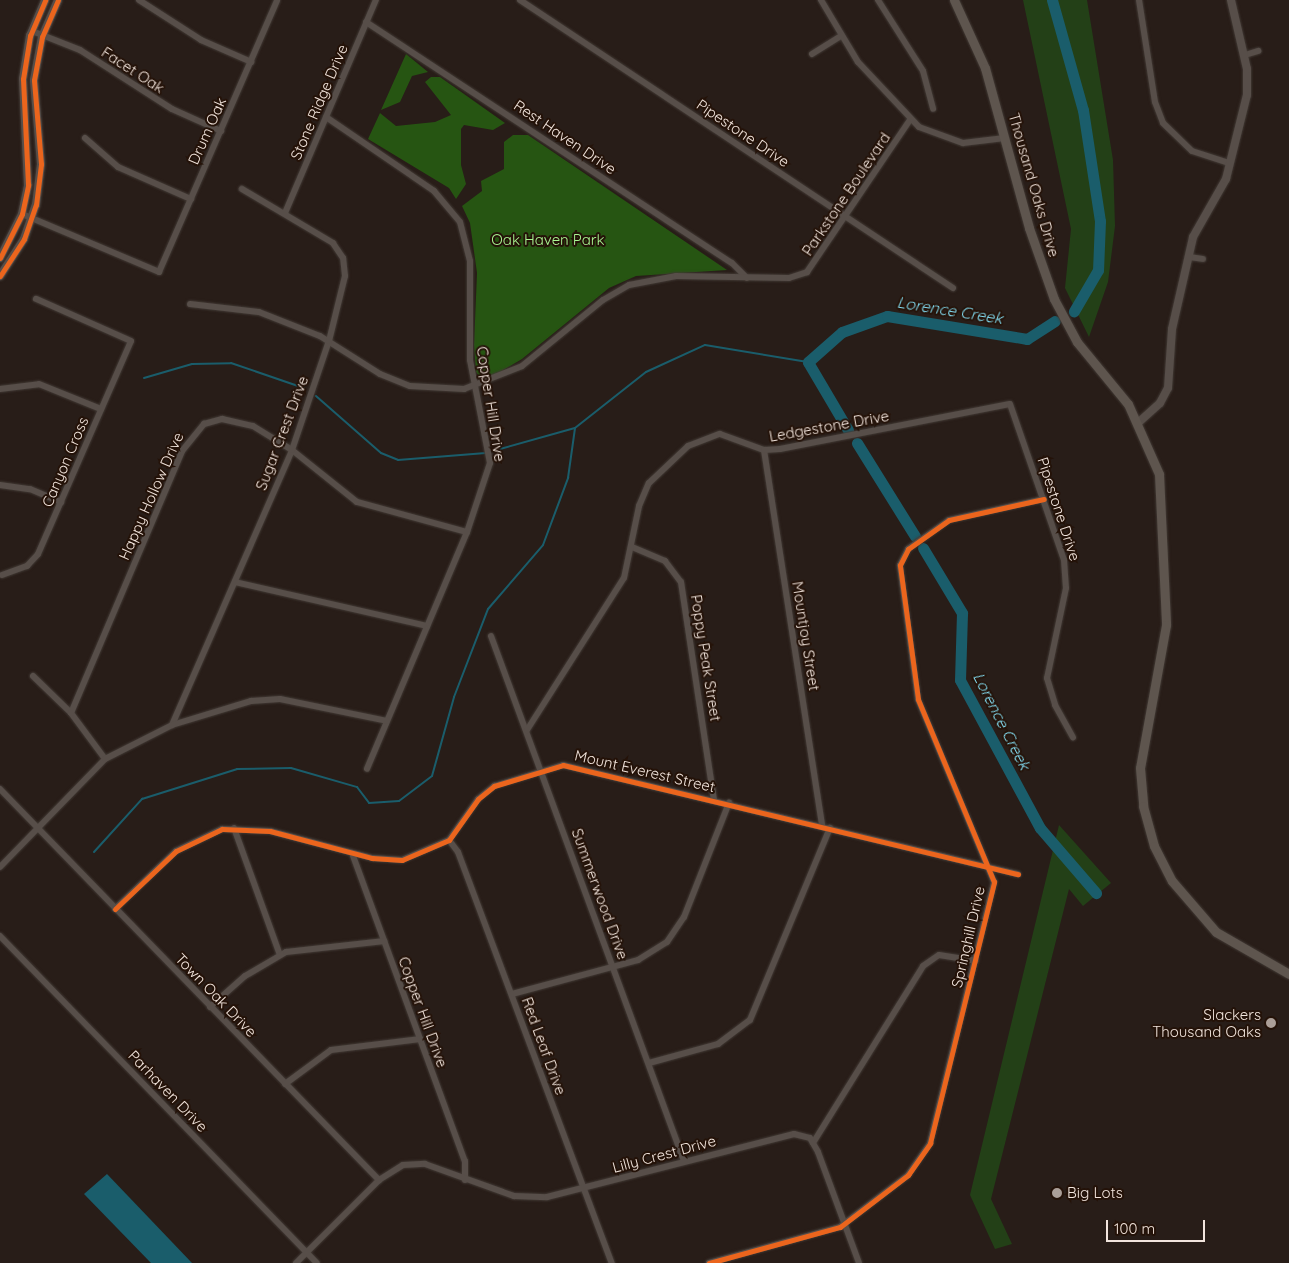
<!DOCTYPE html>
<html>
<head>
<meta charset="utf-8">
<style>
  body { margin:0 }
  #map { position:relative; width:1289px; height:1263px; overflow:hidden; background:#281d18; font-family:Quicksand,sans-serif }
  div>[style] { position:absolute }
  [style*='--x'] { left:calc(var(--x)*1px); top:calc(var(--y)*1px); width:calc(var(--w)*1px); rotate:calc(var(--a)*1deg) }
  .green>* { inset:0; background:#234017 }
  .forest>* { inset:0; background:#265512 }
  .water>* { inset:0; background:#1a5d6b }
  .stream>* { height:2px; margin:-1px; padding:0 1px; transform-origin:1px; border-radius:1px; background:#1a5d6b }
  .river>* { height:11px; margin:-5.5px; padding:0 5.5px; transform-origin:5.5px; border-radius:5.5px; background:#1a5d6b }
  .roads { filter:drop-shadow(0 0 1px #413934) drop-shadow(0 0 1px #413934) }
  .minor>* { height:6px; margin:-3px; padding:0 3px; transform-origin:3px; border-radius:3px; background:#574e49 }
  .tertiary>* { height:8px; margin:-4px; padding:0 4px; transform-origin:4px; border-radius:4px; background:#574e49 }
  .secondary>* { height:9px; margin:-4.5px; padding:0 4.5px; transform-origin:4.5px; border-radius:4.5px; background:#5e554e }
  .cycleway>* { height:5px; margin:-2.5px; padding:0 2.5px; transform-origin:2.5px; border-radius:2.5px; background:#eb651d }
  .dots>* { width:14px; height:14px; translate:-50% -50%; box-sizing:border-box; border:2px solid #241208; border-radius:50% }
  span { translate:-50% -50%; white-space:nowrap; text-align:center; line-height:1.15; -webkit-text-stroke:4px #241208; paint-order:stroke }
  .street-label { font-size:15px; color:#f2e5dd }
  .park-label { font-size:15px; color:#aaf793 }
  .poi-label { font-size:15px; color:#f2e5dd }
  .right { translate:-100% -50%; text-align:right }
  .left { translate:0 -50%; text-align:left }
  .water-label { font-size:16px; color:#84def4; font-style:italic }
  .scale { position:absolute; left:1106px; top:1220px; width:99px; height:22px; box-sizing:border-box; border:2px solid #f2e5dd; border-top:0; padding-left:6px; font-size:15px; line-height:18px; white-space:nowrap; color:#f2e5dd; -webkit-text-stroke:4px #241208; paint-order:stroke }
</style>
</head>
<body>
<div id="map">
  <div class="green">
    <div style="clip-path:polygon(1023px 0,1087px 0,1113px 160px,1115px 226px,1108px 282px,1089px 337px,1065px 288px,1071px 229px)"></div>
    <div style="clip-path:polygon(1059px 825px,1111px 883px,1083px 906px,1069px 889px,991px 1199px,1012px 1244px,995px 1249px,970px 1195px)"></div>
  </div>
  <div class="forest">
    <div style="clip-path:polygon(406px 54px,428px 72px,412px 76px,400px 102px,381px 110px)"></div>
    <div style="clip-path:polygon(431px 77px,440px 77px,505px 123px,493px 130px,464px 125px,461px 129px,461px 165px,466px 184px,456px 199px,449px 188px,368px 139px,380px 113px,396px 126px,435px 122px,451px 115px,425px 82px)"></div>
    <div style="clip-path:polygon(513px 135px,528px 135px,727px 270px,636px 276px,609px 288px,522px 359px,488px 379px,481px 378px,476px 372px,474px 345px,477px 273px,470px 223px,462px 206px,482px 191px,481px 181px,504px 169px,504px 142px)"></div>
  </div>
  <div class="water">
    <div style="clip-path:polygon(107px 1174px,192px 1263px,151px 1263px,84px 1194px)"></div>
  </div>
  <div class="stream">
    <div style="--x:144;--y:378;--w:50;--a:-16.3"></div>
    <div style="--x:192;--y:364;--w:39;--a:-1"></div>
    <div style="--x:231;--y:363;--w:77;--a:18.9"></div>
    <div style="--x:316;--y:396;--w:86;--a:41.2"></div>
    <div style="--x:381;--y:453;--w:18;--a:22"></div>
    <div style="--x:398;--y:460;--w:88;--a:-4.5"></div>
    <div style="--x:493;--y:451;--w:85;--a:-15.7"></div>
    <div style="--x:94;--y:852;--w:72;--a:-47.8"></div>
    <div style="--x:142;--y:799;--w:100;--a:-17.5"></div>
    <div style="--x:237;--y:769;--w:54;--a:-1.1"></div>
    <div style="--x:291;--y:768;--w:69;--a:16.1"></div>
    <div style="--x:357;--y:787;--w:20;--a:53"></div>
    <div style="--x:369;--y:803;--w:30;--a:-4"></div>
    <div style="--x:399;--y:801;--w:41;--a:-37.1"></div>
    <div style="--x:432;--y:776;--w:82;--a:-74.4"></div>
    <div style="--x:454;--y:697;--w:94;--a:-68.9"></div>
    <div style="--x:488;--y:609;--w:84;--a:-49.3"></div>
    <div style="--x:543;--y:545;--w:72;--a:-69.5"></div>
    <div style="--x:568;--y:478;--w:50;--a:-82"></div>
    <div style="--x:575;--y:428;--w:90;--a:-38.3"></div>
    <div style="--x:646;--y:372;--w:65;--a:-24.6"></div>
    <div style="--x:705;--y:345;--w:104;--a:9.4"></div>
  </div>
  <div class="river">
    <div style="--x:1052;--y:0;--w:114;--a:74.3"></div>
    <div style="--x:1083;--y:110;--w:112;--a:81.3"></div>
    <div style="--x:1100;--y:221;--w:49;--a:92.3"></div>
    <div style="--x:1098;--y:270;--w:48;--a:120.3"></div>
    <div style="--x:848;--y:430;--w:79;--a:-120.5"></div>
    <div style="--x:808;--y:362;--w:45;--a:-41.4"></div>
    <div style="--x:842;--y:332;--w:48;--a:-19.6"></div>
    <div style="--x:887;--y:316;--w:142;--a:9.3"></div>
    <div style="--x:1027;--y:339;--w:33;--a:-33"></div>
    <div style="--x:857;--y:443;--w:110;--a:58.1"></div>
    <div style="--x:923;--y:548;--w:76;--a:59"></div>
    <div style="--x:962;--y:613;--w:67;--a:91.7"></div>
    <div style="--x:960;--y:680;--w:168;--a:61.6"></div>
    <div style="--x:1040;--y:828;--w:86;--a:49.3"></div>
  </div>
  <div class="roads">
    <div class="minor">
      <div style="--x:139;--y:0;--w:74;--a:32.8"></div>
      <div style="--x:201;--y:40;--w:55;--a:23.7"></div>
      <div style="--x:520;--y:0;--w:520;--a:33.63"></div>
      <div style="--x:821;--y:0;--w:72;--a:59.2"></div>
      <div style="--x:858;--y:62;--w:89;--a:46.8"></div>
      <div style="--x:919;--y:127;--w:47;--a:20"></div>
      <div style="--x:963;--y:143;--w:42;--a:-6.8"></div>
      <div style="--x:878;--y:0;--w:84;--a:57.6"></div>
      <div style="--x:923;--y:71;--w:39;--a:75"></div>
      <div style="--x:1139;--y:0;--w:103;--a:81.1"></div>
      <div style="--x:1155;--y:102;--w:22;--a:69"></div>
      <div style="--x:1163;--y:123;--w:40;--a:44"></div>
      <div style="--x:1192;--y:151;--w:40;--a:18"></div>
      <div style="--x:366;--y:22;--w:438;--a:33.4"></div>
      <div style="--x:732;--y:263;--w:21;--a:45"></div>
      <div style="--x:32;--y:31;--w:52;--a:21.6"></div>
      <div style="--x:80;--y:50;--w:109;--a:32.7"></div>
      <div style="--x:172;--y:109;--w:54;--a:24.2"></div>
      <div style="--x:812;--y:54;--w:34;--a:-32"></div>
      <div style="--x:1245;--y:55;--w:14;--a:-17"></div>
      <div style="--x:326;--y:117;--w:131;--a:34.4"></div>
      <div style="--x:434;--y:191;--w:40;--a:50"></div>
      <div style="--x:460;--y:222;--w:40;--a:75.6"></div>
      <div style="--x:470;--y:261;--w:99;--a:90"></div>
      <div style="--x:470;--y:360;--w:105;--a:79"></div>
      <div style="--x:490;--y:463;--w:73;--a:108.4"></div>
      <div style="--x:467;--y:532;--w:257;--a:112.9"></div>
      <div style="--x:85;--y:138;--w:44;--a:41.3"></div>
      <div style="--x:118;--y:167;--w:80;--a:23.7"></div>
      <div style="--x:285;--y:213;--w:232;--a:-66.9"></div>
      <div style="--x:22;--y:214;--w:149;--a:22.9"></div>
      <div style="--x:159;--y:272;--w:296;--a:-66.5"></div>
      <div style="--x:1189;--y:257;--w:14;--a:8"></div>
      <div style="--x:190;--y:304;--w:69;--a:6.6"></div>
      <div style="--x:259;--y:312;--w:66;--a:21.5"></div>
      <div style="--x:320;--y:336;--w:71;--a:32.3"></div>
      <div style="--x:380;--y:374;--w:32;--a:22"></div>
      <div style="--x:410;--y:386;--w:54;--a:3.2"></div>
      <div style="--x:464;--y:389;--w:62;--a:-21.6"></div>
      <div style="--x:522;--y:366;--w:104;--a:-39.2"></div>
      <div style="--x:603;--y:300;--w:30;--a:-30"></div>
      <div style="--x:629;--y:285;--w:48;--a:-10.8"></div>
      <div style="--x:676;--y:276;--w:113;--a:1"></div>
      <div style="--x:789;--y:278;--w:19;--a:-18"></div>
      <div style="--x:807;--y:272;--w:184;--a:-55.9"></div>
      <div style="--x:0;--y:389;--w:39;--a:-7"></div>
      <div style="--x:39;--y:384;--w:67;--a:22"></div>
      <div style="--x:764;--y:450;--w:380;--a:81.2"></div>
      <div style="--x:0;--y:485;--w:30;--a:8"></div>
      <div style="--x:30;--y:489;--w:34;--a:23"></div>
      <div style="--x:632;--y:547;--w:36;--a:23"></div>
      <div style="--x:665;--y:561;--w:26;--a:53"></div>
      <div style="--x:681;--y:582;--w:220;--a:81.4"></div>
      <div style="--x:2;--y:575;--w:27;--a:-20"></div>
      <div style="--x:27;--y:566;--w:16;--a:-47"></div>
      <div style="--x:38;--y:554;--w:232;--a:-66.4"></div>
      <div style="--x:131;--y:341;--w:104;--a:-156.1"></div>
      <div style="--x:235;--y:582;--w:197;--a:12.9"></div>
      <div style="--x:491;--y:636;--w:559;--a:69.82"></div>
      <div style="--x:33;--y:676;--w:53;--a:44.2"></div>
      <div style="--x:71;--y:713;--w:57;--a:53.5"></div>
      <div style="--x:71;--y:713;--w:285;--a:-67"></div>
      <div style="--x:182;--y:451;--w:35;--a:-51"></div>
      <div style="--x:204;--y:424;--w:19;--a:-16"></div>
      <div style="--x:222;--y:419;--w:32;--a:13"></div>
      <div style="--x:253;--y:426;--w:46;--a:31.6"></div>
      <div style="--x:292;--y:450;--w:83;--a:38.7"></div>
      <div style="--x:357;--y:502;--w:114;--a:15.3"></div>
      <div style="--x:172;--y:725;--w:300;--a:-66.4"></div>
      <div style="--x:292;--y:450;--w:115;--a:-71.3"></div>
      <div style="--x:329;--y:341;--w:67;--a:-76.2"></div>
      <div style="--x:345;--y:276;--w:18;--a:-96"></div>
      <div style="--x:343;--y:258;--w:18;--a:-124"></div>
      <div style="--x:333;--y:243;--w:106;--a:-149.3"></div>
      <div style="--x:527;--y:730;--w:180;--a:-57.5"></div>
      <div style="--x:624;--y:578;--w:74;--a:-78.2"></div>
      <div style="--x:639;--y:506;--w:25;--a:-67"></div>
      <div style="--x:649;--y:483;--w:54;--a:-43.5"></div>
      <div style="--x:688;--y:446;--w:34;--a:-21"></div>
      <div style="--x:720;--y:434;--w:47;--a:20"></div>
      <div style="--x:764;--y:450;--w:16;--a:-4"></div>
      <div style="--x:780;--y:449;--w:234;--a:-11.1"></div>
      <div style="--x:1010;--y:404;--w:165;--a:70.9"></div>
      <div style="--x:1064;--y:560;--w:28;--a:86"></div>
      <div style="--x:1066;--y:588;--w:92;--a:101.9"></div>
      <div style="--x:1047;--y:678;--w:28;--a:73"></div>
      <div style="--x:1055;--y:705;--w:37;--a:61"></div>
      <div style="--x:0;--y:789;--w:545;--a:45.89"></div>
      <div style="--x:234;--y:828;--w:135;--a:70.1"></div>
      <div style="--x:449;--y:840;--w:15;--a:53"></div>
      <div style="--x:458;--y:852;--w:439;--a:69.5"></div>
      <div style="--x:352;--y:853;--w:328;--a:69.9"></div>
      <div style="--x:465;--y:1161;--w:19;--a:90"></div>
      <div style="--x:0;--y:867;--w:151;--a:-45.8"></div>
      <div style="--x:105;--y:759;--w:75;--a:-26.9"></div>
      <div style="--x:172;--y:725;--w:83;--a:-16.9"></div>
      <div style="--x:251;--y:701;--w:29;--a:-4"></div>
      <div style="--x:280;--y:699;--w:109;--a:11.6"></div>
      <div style="--x:115;--y:909;--w:84;--a:-43.6"></div>
      <div style="--x:176;--y:851;--w:51;--a:-25.6"></div>
      <div style="--x:222;--y:829;--w:48;--a:2.4"></div>
      <div style="--x:270;--y:831;--w:106;--a:14.8"></div>
      <div style="--x:372;--y:858;--w:30;--a:4"></div>
      <div style="--x:402;--y:860;--w:51;--a:-23.1"></div>
      <div style="--x:449;--y:840;--w:50;--a:-54.7"></div>
      <div style="--x:478;--y:799;--w:21;--a:-39"></div>
      <div style="--x:494;--y:786;--w:72;--a:-16.9"></div>
      <div style="--x:563;--y:765;--w:468;--a:13.5"></div>
      <div style="--x:0;--y:936;--w:455;--a:45.9"></div>
      <div style="--x:512;--y:994;--w:131;--a:-15.1"></div>
      <div style="--x:638;--y:960;--w:34;--a:-32"></div>
      <div style="--x:667;--y:942;--w:30;--a:-56"></div>
      <div style="--x:684;--y:917;--w:123;--a:-68.5"></div>
      <div style="--x:210;--y:1007;--w:47;--a:-41.5"></div>
      <div style="--x:245;--y:976;--w:48;--a:-30.3"></div>
      <div style="--x:286;--y:952;--w:99;--a:-6.4"></div>
      <div style="--x:649;--y:1063;--w:72;--a:-15.4"></div>
      <div style="--x:718;--y:1044;--w:40;--a:-37"></div>
      <div style="--x:750;--y:1020;--w:208;--a:-67.4"></div>
      <div style="--x:285;--y:1084;--w:57;--a:-36.5"></div>
      <div style="--x:331;--y:1050;--w:90;--a:-7"></div>
      <div style="--x:813;--y:1143;--w:208;--a:-58.1"></div>
      <div style="--x:923;--y:966;--w:19;--a:-35"></div>
      <div style="--x:939;--y:955;--w:37;--a:9"></div>
      <div style="--x:296;--y:1263;--w:117;--a:-45"></div>
      <div style="--x:379;--y:1180;--w:28;--a:-32"></div>
      <div style="--x:403;--y:1165;--w:22;--a:-3"></div>
      <div style="--x:425;--y:1164;--w:95;--a:19.8"></div>
      <div style="--x:514;--y:1196;--w:33;--a:2"></div>
      <div style="--x:547;--y:1197;--w:255;--a:-14.3"></div>
      <div style="--x:794;--y:1134;--w:16;--a:14"></div>
      <div style="--x:810;--y:1138;--w:16;--a:60"></div>
      <div style="--x:818;--y:1152;--w:118;--a:69.7"></div>
      <div style="--x:709;--y:1263;--w:136;--a:-15.4"></div>
      <div style="--x:840;--y:1227;--w:86;--a:-37.4"></div>
      <div style="--x:908;--y:1175;--w:39;--a:-55"></div>
      <div style="--x:930;--y:1143;--w:269;--a:-76.2"></div>
      <div style="--x:994;--y:882;--w:198;--a:-112.6"></div>
      <div style="--x:918;--y:699;--w:135;--a:-97.7"></div>
      <div style="--x:900;--y:565;--w:18;--a:-63"></div>
      <div style="--x:908;--y:549;--w:50;--a:-35.3"></div>
      <div style="--x:949;--y:520;--w:97;--a:-12.5"></div>
    </div>
    <div class="tertiary">
      <div style="--x:0;--y:258;--w:49;--a:-63.4"></div>
      <div style="--x:22;--y:214;--w:30;--a:-78"></div>
      <div style="--x:28;--y:185;--w:106;--a:-92.7"></div>
      <div style="--x:23;--y:79;--w:44;--a:-80.8"></div>
      <div style="--x:30;--y:36;--w:39;--a:-67"></div>
      <div style="--x:0;--y:276;--w:44;--a:-57"></div>
      <div style="--x:24;--y:239;--w:36;--a:-71"></div>
      <div style="--x:36;--y:205;--w:41;--a:-83"></div>
      <div style="--x:41;--y:164;--w:84;--a:-94.8"></div>
      <div style="--x:34;--y:80;--w:44;--a:-79.5"></div>
      <div style="--x:42;--y:37;--w:40;--a:-66.6"></div>
      <div style="--x:1139;--y:422;--w:28;--a:-42"></div>
      <div style="--x:1160;--y:403;--w:17;--a:-62"></div>
      <div style="--x:1168;--y:388;--w:59;--a:-86.1"></div>
      <div style="--x:1172;--y:329;--w:94;--a:-77.1"></div>
      <div style="--x:1193;--y:237;--w:67;--a:-60.4"></div>
      <div style="--x:1226;--y:179;--w:87;--a:-76"></div>
      <div style="--x:1247;--y:95;--w:26;--a:-90"></div>
      <div style="--x:1247;--y:69;--w:71;--a:-103.1"></div>
    </div>
    <div class="secondary">
      <div style="--x:954;--y:0;--w:75;--a:65.5"></div>
      <div style="--x:985;--y:68;--w:166;--a:74.6"></div>
      <div style="--x:1029;--y:228;--w:75;--a:70.6"></div>
      <div style="--x:1054;--y:299;--w:49;--a:61.9"></div>
      <div style="--x:1077;--y:342;--w:80;--a:50.6"></div>
      <div style="--x:1128;--y:404;--w:77;--a:66.1"></div>
      <div style="--x:1159;--y:474;--w:151;--a:87.3"></div>
      <div style="--x:1166;--y:625;--w:145;--a:100.3"></div>
      <div style="--x:1140;--y:768;--w:38;--a:85"></div>
      <div style="--x:1143;--y:806;--w:41;--a:74.6"></div>
      <div style="--x:1154;--y:846;--w:39;--a:63"></div>
      <div style="--x:1172;--y:881;--w:67;--a:49.2"></div>
      <div style="--x:1216;--y:932;--w:84;--a:29.9"></div>
    </div>
  </div>
  <div class="cycleway">
    <div style="--x:0;--y:258;--w:49;--a:-63.4"></div>
    <div style="--x:22;--y:214;--w:30;--a:-78"></div>
    <div style="--x:28;--y:185;--w:106;--a:-92.7"></div>
    <div style="--x:23;--y:79;--w:44;--a:-80.8"></div>
    <div style="--x:30;--y:36;--w:39;--a:-67"></div>
    <div style="--x:0;--y:276;--w:44;--a:-57"></div>
    <div style="--x:24;--y:239;--w:36;--a:-71"></div>
    <div style="--x:36;--y:205;--w:41;--a:-83"></div>
    <div style="--x:41;--y:164;--w:84;--a:-94.8"></div>
    <div style="--x:34;--y:80;--w:44;--a:-79.5"></div>
    <div style="--x:42;--y:37;--w:40;--a:-66.6"></div>
    <div style="--x:115;--y:909;--w:84;--a:-43.6"></div>
    <div style="--x:176;--y:851;--w:51;--a:-25.6"></div>
    <div style="--x:222;--y:829;--w:48;--a:2.4"></div>
    <div style="--x:270;--y:831;--w:106;--a:14.8"></div>
    <div style="--x:372;--y:858;--w:30;--a:4"></div>
    <div style="--x:402;--y:860;--w:51;--a:-23.1"></div>
    <div style="--x:449;--y:840;--w:50;--a:-54.7"></div>
    <div style="--x:478;--y:799;--w:21;--a:-39"></div>
    <div style="--x:494;--y:786;--w:72;--a:-16.9"></div>
    <div style="--x:563;--y:765;--w:468;--a:13.5"></div>
    <div style="--x:709;--y:1263;--w:136;--a:-15.4"></div>
    <div style="--x:840;--y:1227;--w:86;--a:-37.4"></div>
    <div style="--x:908;--y:1175;--w:39;--a:-55"></div>
    <div style="--x:930;--y:1143;--w:269;--a:-76.2"></div>
    <div style="--x:994;--y:882;--w:198;--a:-112.6"></div>
    <div style="--x:918;--y:699;--w:135;--a:-97.7"></div>
    <div style="--x:900;--y:565;--w:18;--a:-63"></div>
    <div style="--x:908;--y:549;--w:50;--a:-35.3"></div>
    <div style="--x:949;--y:520;--w:97;--a:-12.5"></div>
  </div>
  <div class="dots">
    <div style="left:1271px;top:1023px;background:#ab9f98"></div>
    <div style="left:1057px;top:1193px;background:#ab9f98"></div>
  </div>
  <div class="street-label">
    <span style="left:133px;top:70px;rotate:33deg">Facet Oak</span>
    <span style="left:319px;top:102px;rotate:-67deg">Stone Ridge Drive</span>
    <span style="left:207px;top:131px;rotate:-66deg">Drum Oak</span>
    <span style="left:743px;top:133px;rotate:34deg">Pipestone Drive</span>
    <span style="left:565px;top:137px;rotate:34deg">Rest Haven Drive</span>
    <span style="left:1034px;top:185px;rotate:74deg">Thousand Oaks Drive</span>
    <span style="left:846px;top:194px;rotate:-56deg">Parkstone Boulevard</span>
    <span style="left:491px;top:404px;rotate:81deg">Copper Hill Drive</span>
    <span style="left:829px;top:426px;rotate:-10deg">Ledgestone Drive</span>
    <span style="left:282px;top:433px;rotate:-69deg">Sugar Crest Drive</span>
    <span style="left:65px;top:462px;rotate:-67deg">Canyon Cross</span>
    <span style="left:151px;top:496px;rotate:-66deg">Happy Hollow Drive</span>
    <span style="left:1059px;top:509px;rotate:72deg">Pipestone Drive</span>
    <span style="left:806px;top:636px;rotate:81deg">Mountjoy Street</span>
    <span style="left:706px;top:658px;rotate:81deg">Poppy Peak Street</span>
    <span style="left:645px;top:771px;rotate:13deg">Mount Everest Street</span>
    <span style="left:600px;top:894px;rotate:70deg">Summerwood Drive</span>
    <span style="left:968px;top:937px;rotate:-77deg">Springhill Drive</span>
    <span style="left:216px;top:995px;rotate:46deg">Town Oak Drive</span>
    <span style="left:423px;top:1012px;rotate:70deg">Copper Hill Drive</span>
    <span style="left:544px;top:1046px;rotate:70deg">Red Leaf Drive</span>
    <span style="left:168px;top:1091px;rotate:46deg">Parhaven Drive</span>
    <span style="left:664px;top:1154px;rotate:-15deg">Lilly Crest Drive</span>
  </div>
  <div class="park-label">
    <span style="left:548px;top:240px">Oak Haven Park</span>
  </div>
  <div class="poi-label">
    <span class="right" style="left:1261px;top:1023px">Slackers<br>Thousand Oaks</span>
    <span class="left" style="left:1067px;top:1193px">Big Lots</span>
  </div>
  <div class="water-label">
    <span style="left:950px;top:310px;rotate:9deg">Lorence Creek</span>
    <span style="left:1002px;top:721px;rotate:63deg">Lorence Creek</span>
  </div>
  <div class="scale">100 m</div>
</div>
</body>
</html>
